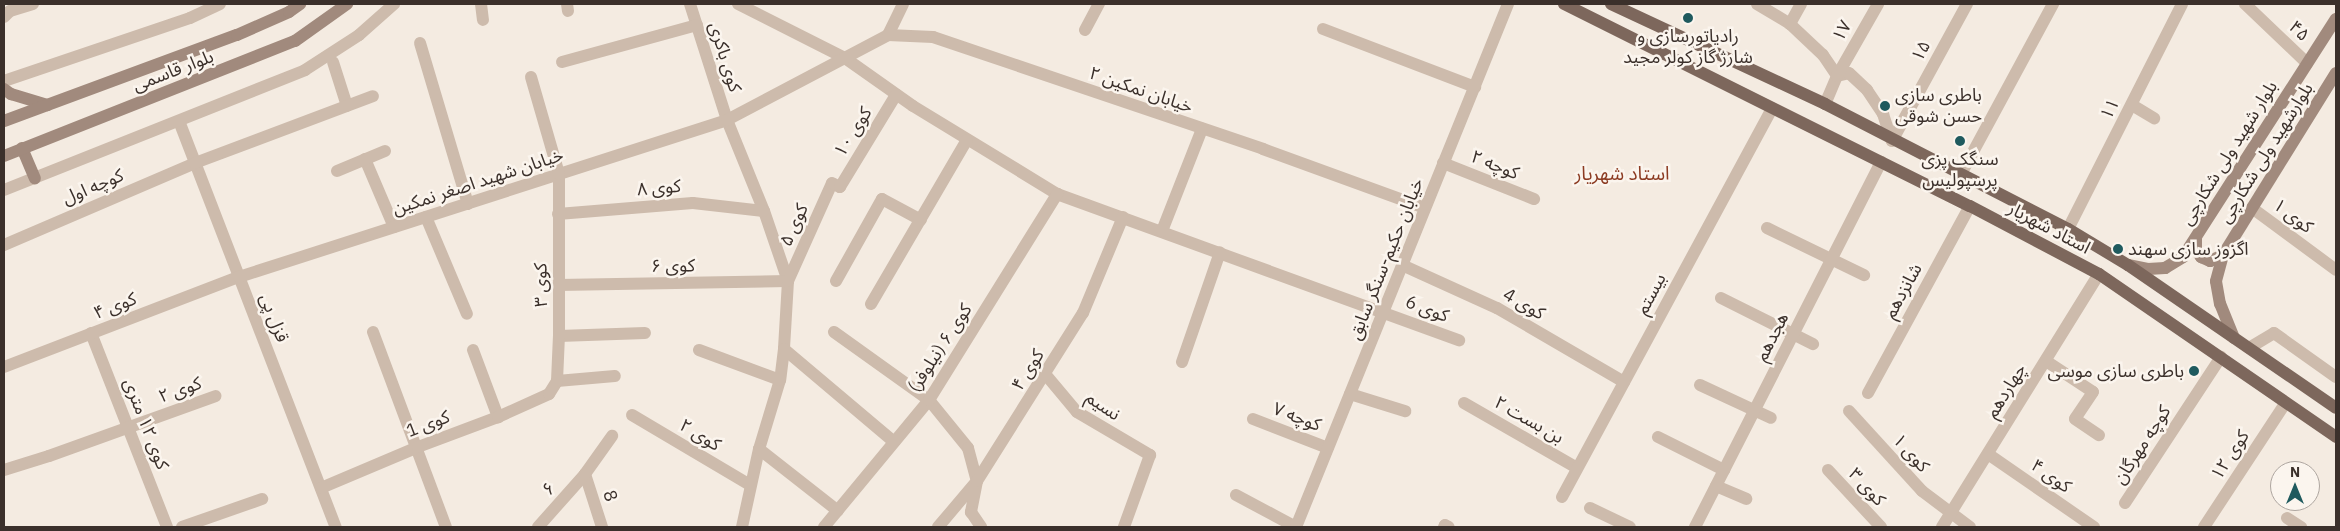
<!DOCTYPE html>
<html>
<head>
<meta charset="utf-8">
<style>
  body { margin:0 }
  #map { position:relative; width:2340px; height:531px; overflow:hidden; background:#f4ebe1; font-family:"IBM Plex Sans","Noto Sans Arabic",sans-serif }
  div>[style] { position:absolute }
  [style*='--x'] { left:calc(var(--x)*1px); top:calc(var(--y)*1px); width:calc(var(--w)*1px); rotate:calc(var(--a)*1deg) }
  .street>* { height:12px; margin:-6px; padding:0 6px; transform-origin:6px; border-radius:6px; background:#cdbbac }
  .secondary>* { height:12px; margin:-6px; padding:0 6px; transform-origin:6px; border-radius:6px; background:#a18a7d }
  .primary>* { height:12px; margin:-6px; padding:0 6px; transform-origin:6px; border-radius:6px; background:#7d675c }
  .dots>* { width:14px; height:14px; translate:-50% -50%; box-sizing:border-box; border:2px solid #fbf5ee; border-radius:50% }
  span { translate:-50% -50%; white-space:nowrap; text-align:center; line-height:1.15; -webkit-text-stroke:5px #fbf5ee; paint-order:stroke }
  .street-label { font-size:18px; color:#3b302b }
  .poi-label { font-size:18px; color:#3b302b }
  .left { translate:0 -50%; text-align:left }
  .right { translate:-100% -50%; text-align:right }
  .neighbourhood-label { font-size:19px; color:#8c3b22 }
  .frame { position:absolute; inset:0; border:5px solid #3b302b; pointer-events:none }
  .north { position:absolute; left:2270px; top:461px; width:50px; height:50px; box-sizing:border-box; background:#fbf5ee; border:1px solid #aea6a0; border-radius:50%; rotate:0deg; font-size:14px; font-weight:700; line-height:20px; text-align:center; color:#3b302b }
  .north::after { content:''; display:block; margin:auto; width:18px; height:22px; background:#1f5a5e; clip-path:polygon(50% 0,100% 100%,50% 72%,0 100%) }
</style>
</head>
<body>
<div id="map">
  <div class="street">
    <div style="--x:481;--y:4;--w:16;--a:83"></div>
    <div style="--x:567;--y:4;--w:7;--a:82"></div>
    <div style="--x:690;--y:4;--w:122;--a:72.3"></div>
    <div style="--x:727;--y:120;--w:98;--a:67.9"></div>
    <div style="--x:764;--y:211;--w:74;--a:71.1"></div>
    <div style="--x:788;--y:281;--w:68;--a:93.4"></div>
    <div style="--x:784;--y:349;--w:31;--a:97"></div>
    <div style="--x:780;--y:380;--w:72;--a:106.9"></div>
    <div style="--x:759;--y:449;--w:80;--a:102.3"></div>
    <div style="--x:738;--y:4;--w:120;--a:26.8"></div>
    <div style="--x:845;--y:58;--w:83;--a:35.2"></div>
    <div style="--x:913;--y:106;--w:169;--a:31.4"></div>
    <div style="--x:1057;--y:194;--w:428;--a:20"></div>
    <div style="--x:1757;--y:4;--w:39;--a:31"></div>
    <div style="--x:1801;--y:4;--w:23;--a:119"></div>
    <div style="--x:1790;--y:24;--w:45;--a:43.2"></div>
    <div style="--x:1823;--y:55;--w:25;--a:56"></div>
    <div style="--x:1837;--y:76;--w:30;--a:113"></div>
    <div style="--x:2245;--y:4;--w:86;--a:43.6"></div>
    <div style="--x:4;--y:17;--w:8;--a:-45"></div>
    <div style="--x:10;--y:11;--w:24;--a:-17"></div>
    <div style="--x:1323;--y:29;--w:163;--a:20.9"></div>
    <div style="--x:1085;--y:30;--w:30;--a:-62"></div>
    <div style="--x:888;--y:35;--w:34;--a:-64"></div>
    <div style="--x:420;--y:43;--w:168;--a:73.4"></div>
    <div style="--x:333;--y:62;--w:46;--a:72.3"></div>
    <div style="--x:562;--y:62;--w:140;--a:-15.3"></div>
    <div style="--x:1837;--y:76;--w:12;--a:-14"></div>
    <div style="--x:1849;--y:73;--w:25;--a:43"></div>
    <div style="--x:1867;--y:90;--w:29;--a:56"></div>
    <div style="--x:1883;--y:114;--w:28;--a:72"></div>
    <div style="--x:1837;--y:76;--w:83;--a:-60.3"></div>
    <div style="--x:4;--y:81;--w:196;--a:-18.7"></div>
    <div style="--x:190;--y:18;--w:33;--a:-25"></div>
    <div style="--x:2132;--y:105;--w:26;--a:31"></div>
    <div style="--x:179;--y:121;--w:435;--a:68.9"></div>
    <div style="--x:1892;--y:141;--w:156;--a:-61.3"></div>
    <div style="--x:365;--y:159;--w:74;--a:66.9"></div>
    <div style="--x:1443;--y:163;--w:98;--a:21.6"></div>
    <div style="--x:337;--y:171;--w:52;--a:-22.6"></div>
    <div style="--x:1960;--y:176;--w:196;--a:-61.6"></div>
    <div style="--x:4;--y:190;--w:324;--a:-21.7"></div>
    <div style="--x:305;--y:70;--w:64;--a:-32.9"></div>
    <div style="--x:359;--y:35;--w:47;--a:-41.5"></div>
    <div style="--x:2252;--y:208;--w:104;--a:36.4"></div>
    <div style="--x:558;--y:214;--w:135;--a:-4.7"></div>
    <div style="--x:693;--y:203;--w:71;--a:6.4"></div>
    <div style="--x:426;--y:217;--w:105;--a:67.1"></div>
    <div style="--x:1767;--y:228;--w:108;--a:25.9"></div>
    <div style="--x:2068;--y:229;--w:252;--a:-63.1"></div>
    <div style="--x:1162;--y:231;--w:110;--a:-68.6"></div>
    <div style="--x:4;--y:245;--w:208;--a:-23.2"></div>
    <div style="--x:195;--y:163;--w:190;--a:-20.6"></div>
    <div style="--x:1402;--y:265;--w:104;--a:24.4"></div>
    <div style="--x:1497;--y:308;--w:147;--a:30.2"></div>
    <div style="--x:836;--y:281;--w:94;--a:-60.7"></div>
    <div style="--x:882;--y:199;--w:44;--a:28.3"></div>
    <div style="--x:558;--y:285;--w:230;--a:-1"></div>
    <div style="--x:788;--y:281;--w:107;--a:-65.8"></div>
    <div style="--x:832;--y:183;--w:9;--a:27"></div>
    <div style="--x:840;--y:187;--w:108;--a:-58.7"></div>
    <div style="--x:1721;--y:298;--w:103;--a:26.6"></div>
    <div style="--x:871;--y:304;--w:190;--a:-59.7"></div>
    <div style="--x:373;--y:332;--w:208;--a:69.5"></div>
    <div style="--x:834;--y:332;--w:117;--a:35.6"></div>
    <div style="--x:929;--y:400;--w:62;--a:50.9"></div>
    <div style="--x:968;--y:448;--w:34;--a:75"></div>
    <div style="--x:977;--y:481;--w:32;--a:101"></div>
    <div style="--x:971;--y:512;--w:18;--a:56"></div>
    <div style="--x:91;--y:333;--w:208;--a:68.6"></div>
    <div style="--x:559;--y:336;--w:86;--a:-2"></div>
    <div style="--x:2249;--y:348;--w:29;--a:-31"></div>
    <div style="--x:2274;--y:333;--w:76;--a:35.4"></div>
    <div style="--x:784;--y:349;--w:144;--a:40.2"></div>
    <div style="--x:473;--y:350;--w:72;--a:69.5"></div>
    <div style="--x:699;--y:350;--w:86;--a:20.3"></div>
    <div style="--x:2046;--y:361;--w:56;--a:33.4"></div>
    <div style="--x:2093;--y:392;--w:32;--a:124"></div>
    <div style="--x:2075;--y:419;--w:29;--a:34"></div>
    <div style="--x:1182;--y:362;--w:116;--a:-70.9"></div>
    <div style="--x:4;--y:367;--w:252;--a:-21"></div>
    <div style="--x:239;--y:277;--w:513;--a:-17.83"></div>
    <div style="--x:727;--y:120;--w:182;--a:-27.8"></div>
    <div style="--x:888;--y:35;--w:45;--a:2.5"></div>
    <div style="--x:933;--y:37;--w:348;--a:18.7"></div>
    <div style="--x:1263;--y:149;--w:172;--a:20"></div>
    <div style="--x:1046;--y:375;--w:48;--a:50"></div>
    <div style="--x:1077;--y:412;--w:85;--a:30.5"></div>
    <div style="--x:1150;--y:455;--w:77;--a:109.9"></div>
    <div style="--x:557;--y:381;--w:58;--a:-4.9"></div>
    <div style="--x:1700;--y:385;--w:78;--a:24.9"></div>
    <div style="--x:1868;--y:393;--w:213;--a:-61.4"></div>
    <div style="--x:1350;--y:394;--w:58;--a:17.2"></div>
    <div style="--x:1464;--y:403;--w:130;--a:29.9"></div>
    <div style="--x:1849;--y:411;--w:108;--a:47.6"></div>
    <div style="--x:1922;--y:491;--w:60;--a:36.9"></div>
    <div style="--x:632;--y:415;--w:137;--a:30.7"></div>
    <div style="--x:1253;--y:419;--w:80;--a:21.1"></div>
    <div style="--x:1658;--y:437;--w:74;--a:26.6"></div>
    <div style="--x:759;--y:449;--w:100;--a:38.1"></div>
    <div style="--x:1988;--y:454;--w:129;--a:34.6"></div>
    <div style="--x:4;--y:470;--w:47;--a:-17.3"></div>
    <div style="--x:49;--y:456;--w:177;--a:-19.8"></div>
    <div style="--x:1828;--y:470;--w:78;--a:47.1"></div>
    <div style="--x:585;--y:474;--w:56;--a:72.2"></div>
    <div style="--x:1716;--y:486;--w:33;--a:23"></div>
    <div style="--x:321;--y:488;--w:105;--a:-22.9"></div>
    <div style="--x:418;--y:447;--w:85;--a:-20.6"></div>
    <div style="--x:498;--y:417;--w:56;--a:-24.3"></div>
    <div style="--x:549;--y:394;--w:15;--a:-58"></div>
    <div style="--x:557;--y:381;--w:45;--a:-87.5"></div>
    <div style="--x:559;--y:336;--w:162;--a:-90"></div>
    <div style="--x:559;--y:174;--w:101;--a:-106.1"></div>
    <div style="--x:1236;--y:495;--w:68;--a:28.1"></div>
    <div style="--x:1296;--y:527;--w:564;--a:-67.93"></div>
    <div style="--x:1562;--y:497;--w:442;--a:-61.6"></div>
    <div style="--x:2125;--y:503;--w:175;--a:-56.7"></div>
    <div style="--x:1590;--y:508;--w:44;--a:25.4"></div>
    <div style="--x:2287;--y:518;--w:17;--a:33"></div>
    <div style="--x:182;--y:527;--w:85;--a:-19.3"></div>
    <div style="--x:538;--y:527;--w:71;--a:-48.4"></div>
    <div style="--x:585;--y:474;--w:47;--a:-54.6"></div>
    <div style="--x:824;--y:527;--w:165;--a:-50.4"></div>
    <div style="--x:929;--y:400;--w:243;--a:-58.1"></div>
    <div style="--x:938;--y:527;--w:60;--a:-49.7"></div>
    <div style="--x:977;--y:481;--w:199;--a:-57.8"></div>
    <div style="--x:1083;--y:313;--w:104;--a:-67.4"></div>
    <div style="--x:1444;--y:527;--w:2;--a:-63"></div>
    <div style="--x:1445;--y:525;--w:4;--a:27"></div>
    <div style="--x:1695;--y:527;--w:410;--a:-63"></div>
    <div style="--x:1942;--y:527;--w:298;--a:-58.2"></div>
    <div style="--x:2204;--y:527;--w:149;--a:-56.7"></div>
  </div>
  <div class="secondary">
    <div style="--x:4;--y:89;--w:9;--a:36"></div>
    <div style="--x:11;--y:94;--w:38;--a:17"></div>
    <div style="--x:4;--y:121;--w:248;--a:-20.3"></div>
    <div style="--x:237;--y:35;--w:57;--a:-23.9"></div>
    <div style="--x:289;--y:12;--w:14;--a:-36"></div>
    <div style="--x:22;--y:148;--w:33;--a:67"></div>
    <div style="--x:4;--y:156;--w:313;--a:-21.6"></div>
    <div style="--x:295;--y:41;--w:64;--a:-35.4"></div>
    <div style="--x:2196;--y:239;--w:11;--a:90"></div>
    <div style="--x:2196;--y:250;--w:9;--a:54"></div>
    <div style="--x:2201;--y:257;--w:10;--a:24"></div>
    <div style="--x:2210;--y:261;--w:14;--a:-25"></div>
    <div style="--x:2128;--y:265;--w:20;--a:11"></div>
    <div style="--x:2148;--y:269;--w:17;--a:-3"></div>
    <div style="--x:2165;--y:268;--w:21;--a:-31"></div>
    <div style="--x:2183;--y:257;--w:283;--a:-57.3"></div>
    <div style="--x:2234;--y:338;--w:37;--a:-112"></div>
    <div style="--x:2220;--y:304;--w:23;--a:-100"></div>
    <div style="--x:2216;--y:281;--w:27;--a:-75"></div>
    <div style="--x:2223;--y:255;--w:214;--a:-58.2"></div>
  </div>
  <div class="primary">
    <div style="--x:1564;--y:4;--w:453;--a:26.5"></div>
    <div style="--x:1970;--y:206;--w:146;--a:27.8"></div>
    <div style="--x:2099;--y:274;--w:288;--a:34.5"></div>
    <div style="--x:1611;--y:4;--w:236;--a:25"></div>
    <div style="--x:1825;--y:104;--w:273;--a:27.2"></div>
    <div style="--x:2068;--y:229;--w:70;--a:31"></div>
    <div style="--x:2128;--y:265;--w:252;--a:34.5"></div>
  </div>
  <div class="dots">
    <div style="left:1688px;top:18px;background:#1f5a5e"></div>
    <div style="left:1885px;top:106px;background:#1f5a5e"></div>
    <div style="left:1960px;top:141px;background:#1f5a5e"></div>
    <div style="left:2118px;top:249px;background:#1f5a5e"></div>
    <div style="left:2194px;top:371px;background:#1f5a5e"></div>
  </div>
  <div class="street-label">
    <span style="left:1842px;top:31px;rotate:-61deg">۱۷</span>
    <span style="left:2299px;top:31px;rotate:44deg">۴۵</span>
    <span style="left:1921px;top:51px;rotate:-62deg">۱۵</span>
    <span style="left:725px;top:57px;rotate:73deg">کوی باکری</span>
    <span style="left:173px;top:71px;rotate:-21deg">بلوار قاسمی</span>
    <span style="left:1141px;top:90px;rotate:19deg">خیابان نمکین ۲</span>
    <span style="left:2110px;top:109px;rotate:-63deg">۱۱</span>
    <span style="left:853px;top:132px;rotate:-58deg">کوی ۱۰</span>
    <span style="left:2229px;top:153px;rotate:-58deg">بلوار شهید ولی شکارچی</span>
    <span style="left:2266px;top:153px;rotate:-58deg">بلوارشهید ولی شکارچی</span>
    <span style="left:1495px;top:165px;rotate:22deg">کوچه ۲</span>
    <span style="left:478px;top:182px;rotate:-18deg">خیابان شهید اصغر نمکین</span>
    <span style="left:93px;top:187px;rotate:-23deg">کوچه اول</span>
    <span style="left:659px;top:188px;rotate:-5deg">کوی ۸</span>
    <span style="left:2293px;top:216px;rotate:37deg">کوی ۱</span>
    <span style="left:794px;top:225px;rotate:-66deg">کوی ۵</span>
    <span style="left:2049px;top:228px;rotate:28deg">استاد شهریار</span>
    <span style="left:1386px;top:259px;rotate:-68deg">خیابان حکیم-سنگر سابق</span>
    <span style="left:673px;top:266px;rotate:-1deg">کوی ۶</span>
    <span style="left:541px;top:285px;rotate:-91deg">کوی ۳</span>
    <span style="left:1903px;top:291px;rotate:-61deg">شانزدهم</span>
    <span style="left:1651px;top:294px;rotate:-62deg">بیستم</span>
    <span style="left:1524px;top:304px;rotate:30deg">کوی 4</span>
    <span style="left:115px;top:306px;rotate:-21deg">کوی ۴</span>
    <span style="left:1427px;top:309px;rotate:21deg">کوی 6</span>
    <span style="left:274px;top:318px;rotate:69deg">قزل پی</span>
    <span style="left:1772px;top:337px;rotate:-63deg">هجدهم</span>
    <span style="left:940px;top:348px;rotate:-57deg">کوی ۶ (نیلوفر)</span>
    <span style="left:1028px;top:370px;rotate:-58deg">کوی ۴</span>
    <span style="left:180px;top:390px;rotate:-20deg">کوی ۲</span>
    <span style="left:2006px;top:391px;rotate:-58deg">چهاردهم</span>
    <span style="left:1103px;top:406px;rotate:34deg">نسیم</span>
    <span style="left:1297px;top:417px;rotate:21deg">کوچه ۷</span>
    <span style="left:1529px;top:420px;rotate:30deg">بن بست ۲</span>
    <span style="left:146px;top:424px;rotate:69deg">کوی ۱۲ متری</span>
    <span style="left:428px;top:424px;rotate:-21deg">کوی 1</span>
    <span style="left:700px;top:435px;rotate:31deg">کوی ۲</span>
    <span style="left:2142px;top:445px;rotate:-57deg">کوچه مهرگان</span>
    <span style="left:1911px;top:453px;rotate:48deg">کوی ۱</span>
    <span style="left:2230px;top:455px;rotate:-57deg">کوی ۱۲</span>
    <span style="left:2051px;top:476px;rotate:35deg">کوی ۴</span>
    <span style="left:1867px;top:487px;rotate:47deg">کوی ۳</span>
    <span style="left:549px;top:489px;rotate:-48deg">۶</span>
    <span style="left:610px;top:496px;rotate:72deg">8</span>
  </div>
  <div class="poi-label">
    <span style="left:1688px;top:47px">رادیاتورسازی و<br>شارژ گاز کولر مجید</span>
    <span class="left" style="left:1895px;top:106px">باطری سازی<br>حسن شوقی</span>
    <span style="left:1960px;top:170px">سنگک پزی<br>پرسپولیس</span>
    <span class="left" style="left:2128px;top:249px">اگزوز سازی سهند</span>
    <span class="right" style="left:2184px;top:371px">باطری سازی موسی</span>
  </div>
  <div class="neighbourhood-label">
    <span style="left:1622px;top:174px">استاد شهریار</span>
  </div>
  <div class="frame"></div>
  <div class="north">N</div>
</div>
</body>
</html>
